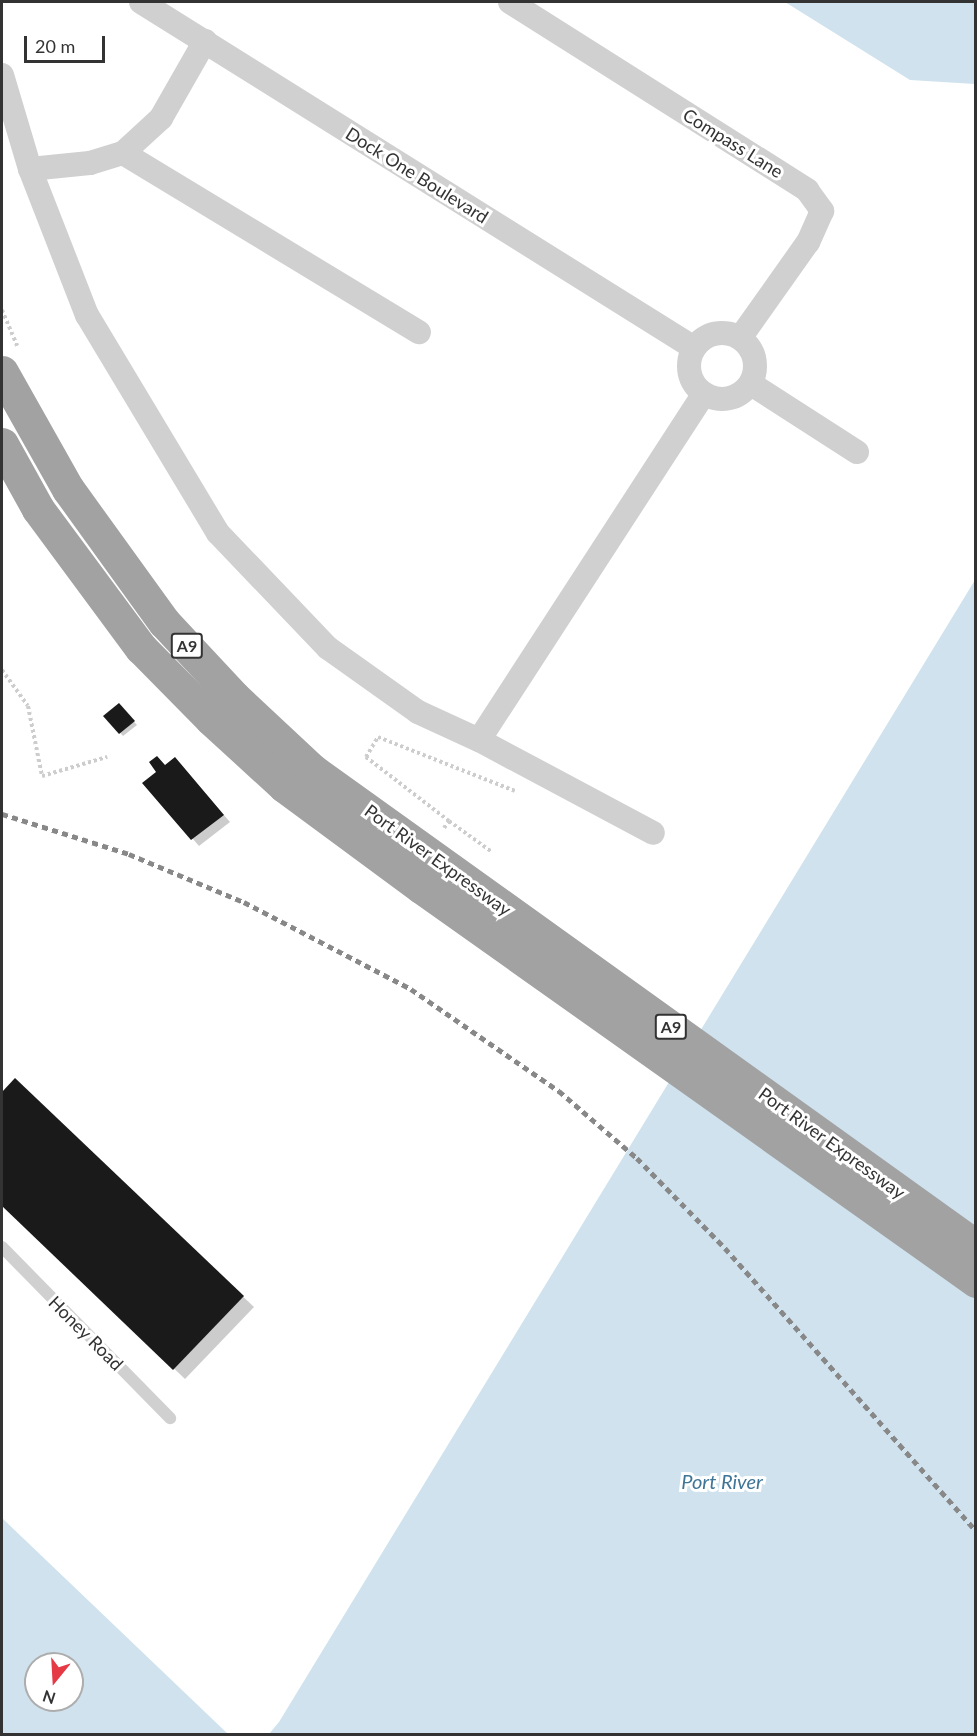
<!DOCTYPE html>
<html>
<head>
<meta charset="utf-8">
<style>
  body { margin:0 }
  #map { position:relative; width:977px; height:1736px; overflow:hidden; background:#fff; font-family:Lato,sans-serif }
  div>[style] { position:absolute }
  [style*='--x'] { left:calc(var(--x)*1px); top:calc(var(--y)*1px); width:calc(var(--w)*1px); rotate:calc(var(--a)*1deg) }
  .water>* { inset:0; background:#cfe2ee }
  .shadow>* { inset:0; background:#0003 }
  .building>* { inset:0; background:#1a1a1a }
  .path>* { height:4px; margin-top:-2px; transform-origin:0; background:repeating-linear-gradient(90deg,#cdcdcd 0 3px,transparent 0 6px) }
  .service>* { height:12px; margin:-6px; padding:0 6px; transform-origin:6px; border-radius:6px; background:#d0d0d0 }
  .minor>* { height:24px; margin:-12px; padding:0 12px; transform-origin:12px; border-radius:12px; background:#d0d0d0 }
  .minor>.ring { margin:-12px; padding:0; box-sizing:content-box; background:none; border:24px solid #d0d0d0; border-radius:50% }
  .trunk>* { height:33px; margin:-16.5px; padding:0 16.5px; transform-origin:16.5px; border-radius:16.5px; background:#a2a2a2 }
  .rail>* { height:4.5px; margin-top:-2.25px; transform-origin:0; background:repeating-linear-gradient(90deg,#888 0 6px,transparent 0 10.5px) }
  span { translate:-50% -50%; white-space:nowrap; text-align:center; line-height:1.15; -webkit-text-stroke:6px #fff; paint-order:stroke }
  .shield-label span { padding:2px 4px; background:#fff; border:2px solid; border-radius:4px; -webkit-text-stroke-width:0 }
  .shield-label { font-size:16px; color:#333; font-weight:700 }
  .street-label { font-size:18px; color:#333 }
  .water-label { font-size:20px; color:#3f7597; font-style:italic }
  .frame { position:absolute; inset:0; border:3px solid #333; pointer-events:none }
  .north { position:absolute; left:24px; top:1652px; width:60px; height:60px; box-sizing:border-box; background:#fff; border:2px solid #adadad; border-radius:50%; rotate:198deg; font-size:16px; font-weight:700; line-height:24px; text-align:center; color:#333 }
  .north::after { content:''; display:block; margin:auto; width:21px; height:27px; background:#e63946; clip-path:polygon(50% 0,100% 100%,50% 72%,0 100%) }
  .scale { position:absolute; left:24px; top:36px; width:81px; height:27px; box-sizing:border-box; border:3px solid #333; border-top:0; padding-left:8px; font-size:18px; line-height:21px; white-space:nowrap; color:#333; -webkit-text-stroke:4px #fff; paint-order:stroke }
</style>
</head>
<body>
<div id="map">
  <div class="water">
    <div style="clip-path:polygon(785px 2px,975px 2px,975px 84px,910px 80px)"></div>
    <div style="clip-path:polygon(975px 580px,975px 1734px,269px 1734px,279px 1722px)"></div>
    <div style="clip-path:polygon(evenodd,2px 1518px,228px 1734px,229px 1734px,2px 1734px,2px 1518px,36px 1664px,72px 1664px,72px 1700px,36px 1700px,36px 1664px)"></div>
  </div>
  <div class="shadow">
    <div style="clip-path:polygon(119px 705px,137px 725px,123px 736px,105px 716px)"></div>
    <div style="clip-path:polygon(181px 766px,230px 822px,199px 846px,144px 783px,166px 767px)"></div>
    <div style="clip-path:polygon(15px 1080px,254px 1307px,185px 1379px,2px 1205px,2px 1094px)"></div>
  </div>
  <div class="building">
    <div style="clip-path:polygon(119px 703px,135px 721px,119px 734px,103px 716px)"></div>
    <div style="clip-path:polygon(157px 756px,165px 765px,175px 757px,224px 815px,191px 840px,142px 783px,156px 772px,149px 762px)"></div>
    <div style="clip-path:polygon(15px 1078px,244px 1296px,173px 1370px,2px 1206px,2px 1092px)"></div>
  </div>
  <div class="path">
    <div style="--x:2;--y:310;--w:39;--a:67"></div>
    <div style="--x:2;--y:670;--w:44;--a:54.2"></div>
    <div style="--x:28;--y:706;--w:71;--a:78.7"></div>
    <div style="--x:42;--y:776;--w:68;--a:-16.3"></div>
    <div style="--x:449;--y:821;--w:53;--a:35.8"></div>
    <div style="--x:444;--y:828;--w:9;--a:-54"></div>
    <div style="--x:449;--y:821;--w:105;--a:-142.4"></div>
    <div style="--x:366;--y:757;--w:23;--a:-59"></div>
    <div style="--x:378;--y:737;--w:147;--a:21.5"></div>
  </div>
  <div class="service">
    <div style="--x:2;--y:1247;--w:240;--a:45.5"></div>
  </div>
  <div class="minor">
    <div style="--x:141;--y:2;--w:652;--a:32.03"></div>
    <div style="--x:510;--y:2;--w:352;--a:32.3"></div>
    <div style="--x:807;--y:190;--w:26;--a:54"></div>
    <div style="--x:822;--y:211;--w:34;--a:114"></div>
    <div style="--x:808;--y:242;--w:118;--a:125.3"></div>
    <div style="--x:2;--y:75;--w:98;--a:73.4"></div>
    <div style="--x:30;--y:169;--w:157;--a:68.7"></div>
    <div style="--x:87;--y:315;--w:254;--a:59"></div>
    <div style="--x:218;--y:533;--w:159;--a:46.3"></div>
    <div style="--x:328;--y:648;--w:110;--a:35.4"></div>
    <div style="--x:418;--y:712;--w:67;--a:24.7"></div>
    <div style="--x:479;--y:740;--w:197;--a:28.1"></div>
    <div style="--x:123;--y:153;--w:346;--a:31.2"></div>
    <div style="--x:30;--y:169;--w:60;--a:-5.7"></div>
    <div style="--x:90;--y:163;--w:34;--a:-17"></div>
    <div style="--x:123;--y:153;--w:52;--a:-42.6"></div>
    <div style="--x:161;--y:118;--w:89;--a:-60.3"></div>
    <div class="ring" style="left:689px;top:333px;width:42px;height:42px"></div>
    <div style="--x:751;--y:384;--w:126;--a:32.7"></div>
    <div style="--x:479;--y:740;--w:413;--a:-57"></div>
  </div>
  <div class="trunk">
    <div style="--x:2;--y:372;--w:134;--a:60.6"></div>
    <div style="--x:68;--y:489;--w:164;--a:54.2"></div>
    <div style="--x:164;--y:622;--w:103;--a:47"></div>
    <div style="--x:234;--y:697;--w:107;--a:43.1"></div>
    <div style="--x:312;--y:770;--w:817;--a:35.64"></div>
    <div style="--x:2;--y:444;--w:74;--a:61"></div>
    <div style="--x:38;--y:509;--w:173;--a:53.5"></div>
    <div style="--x:141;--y:648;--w:100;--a:45.4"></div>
    <div style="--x:211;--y:719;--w:99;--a:42.5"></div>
    <div style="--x:284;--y:786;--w:170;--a:36.4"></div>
    <div style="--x:421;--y:887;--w:681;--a:35.37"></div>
  </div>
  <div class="rail">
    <div style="--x:2;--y:814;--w:133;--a:17.5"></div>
    <div style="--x:129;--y:854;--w:125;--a:22.7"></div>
    <div style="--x:244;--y:902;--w:188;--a:27.5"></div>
    <div style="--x:411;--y:989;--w:180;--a:34.6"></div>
    <div style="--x:559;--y:1091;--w:103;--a:40.7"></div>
    <div style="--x:637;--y:1158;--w:126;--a:45.6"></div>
    <div style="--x:725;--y:1248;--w:378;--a:48.4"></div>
  </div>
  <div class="shield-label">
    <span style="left:187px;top:646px">A9</span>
    <span style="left:671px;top:1027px">A9</span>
  </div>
  <div class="street-label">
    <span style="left:733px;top:143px;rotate:32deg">Compass Lane</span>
    <span style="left:417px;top:175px;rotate:32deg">Dock One Boulevard</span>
    <span style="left:438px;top:860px;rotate:36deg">Port River Expressway</span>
    <span style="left:832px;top:1143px;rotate:36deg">Port River Expressway</span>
    <span style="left:86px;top:1333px;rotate:45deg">Honey Road</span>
  </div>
  <div class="water-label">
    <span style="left:722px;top:1481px">Port River</span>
  </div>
  <div class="frame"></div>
  <div class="north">N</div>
  <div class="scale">20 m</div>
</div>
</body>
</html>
